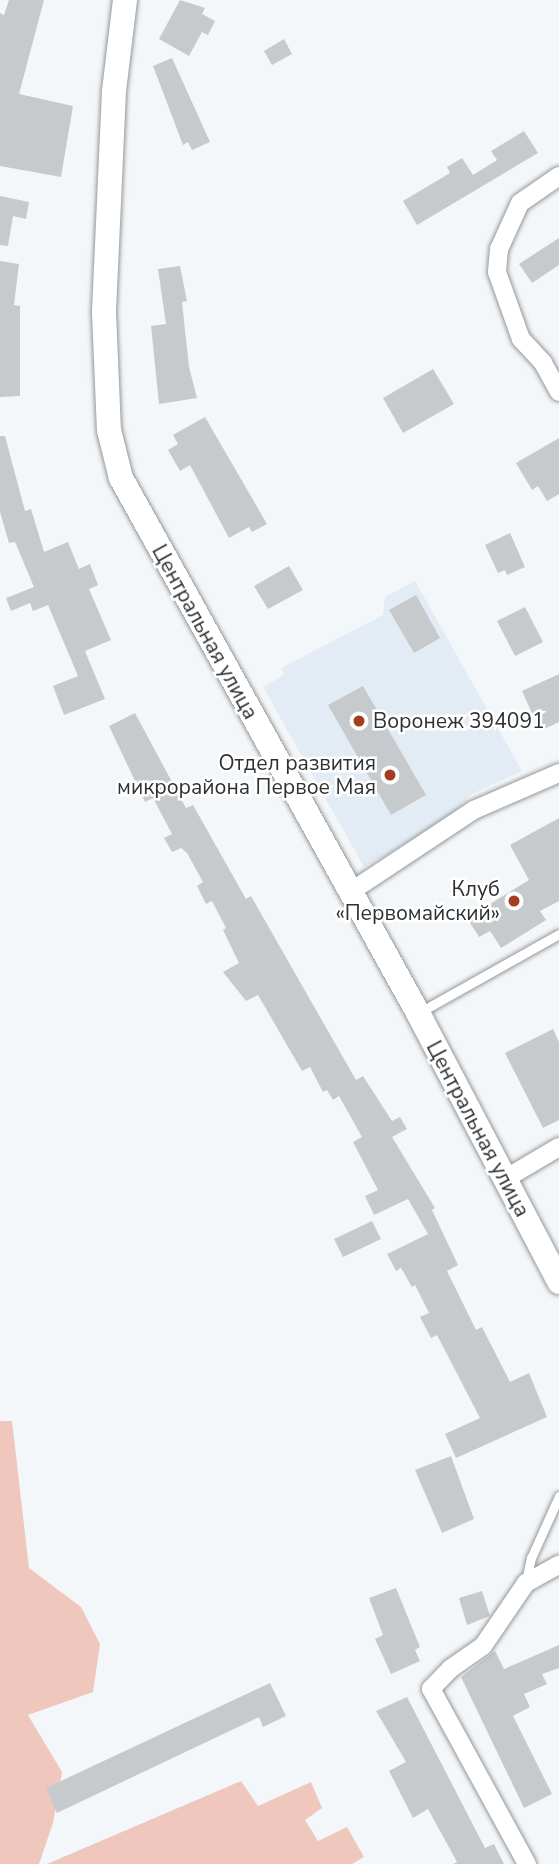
<!DOCTYPE html>
<html>
<head>
<meta charset="utf-8">
<style>
  body { margin:0 }
  #map { position:relative; width:559px; height:1864px; overflow:hidden; background:#f4f7fa; font-family:"Nunito Sans",sans-serif }
  div>[style] { position:absolute }
  [style*='--x'] { left:calc(var(--x)*1px); top:calc(var(--y)*1px); width:calc(var(--w)*1px); rotate:calc(var(--a)*1deg) }
  .built>* { inset:0; background:#e3ecf4 }
  .green>* { inset:0; background:#efc7bc }
  .building>* { inset:0; background:#c7cacd }
  .roads { filter:drop-shadow(0 0 2px #95989a) drop-shadow(0 0 2px #95989a) }
  .lane>* { height:9px; margin:-4.5px; padding:0 4.5px; transform-origin:4.5px; border-radius:4.5px; background:#fff }
  .street>* { height:18px; margin:-9px; padding:0 9px; transform-origin:9px; border-radius:9px; background:#fff }
  .secondary>* { height:24px; margin:-12px; padding:0 12px; transform-origin:12px; border-radius:12px; background:#fff }
  .dots>* { width:19px; height:19px; translate:-50% -50%; box-sizing:border-box; border:4px solid #fff; border-radius:50% }
  span { translate:-50% -50%; white-space:nowrap; text-align:center; line-height:1.15; -webkit-text-stroke:5px #fff; paint-order:stroke }
  .street-label { font-size:21px; color:#2f3031 }
  .poi-label { font-size:21px; color:#2f3031 }
  .left { translate:0 -50%; text-align:left }
  .right { translate:-100% -50%; text-align:right }
</style>
</head>
<body>
<div id="map">
  <div class="built">
    <div style="clip-path:polygon(415px 581px,522px 771px,472px 794px,440px 825px,364px 867px,263px 687px,284px 675px,281px 668px,383px 615px,385px 597px)"></div>
  </div>
  <div class="green">
    <div style="clip-path:polygon(0 1421px,12px 1421px,29px 1568px,81px 1607px,100px 1644px,93px 1692px,28px 1715px,62px 1772px,53px 1823px,39px 1864px,0 1864px)"></div>
    <div style="clip-path:polygon(241px 1781px,258px 1806px,311px 1782px,322px 1808px,305px 1820px,318px 1841px,347px 1827px,364px 1857px,352px 1864px,47px 1864px)"></div>
  </div>
  <div class="building">
    <div style="clip-path:polygon(9px 0,44px 0,19px 94px,73px 106px,61px 177px,0 166px,0 13px,4px 15px)"></div>
    <div style="clip-path:polygon(180px 0,205px 8px,202px 14px,215px 21px,208px 35px,202px 32px,189px 56px,159px 39px)"></div>
    <div style="clip-path:polygon(284px 39px,292px 54px,272px 65px,264px 51px)"></div>
    <div style="clip-path:polygon(172px 58px,210px 142px,192px 150px,188px 142px,183px 145px,153px 66px)"></div>
    <div style="clip-path:polygon(524px 131px,538px 153px,417px 225px,403px 201px,450px 173px,447px 167px,462px 158px,473px 175px,497px 160px,491px 151px)"></div>
    <div style="clip-path:polygon(0 196px,29px 202px,26px 219px,13px 216px,8px 246px,0 245px)"></div>
    <div style="clip-path:polygon(559px 238px,559px 265px,532px 283px,519px 264px)"></div>
    <div style="clip-path:polygon(0 261px,19px 264px,14px 305px,20px 306px,20px 396px,0 397px)"></div>
    <div style="clip-path:polygon(180px 266px,187px 301px,182px 302px,189px 367px,197px 398px,159px 404px,151px 326px,166px 324px,158px 269px)"></div>
    <div style="clip-path:polygon(433px 369px,454px 404px,403px 433px,383px 398px)"></div>
    <div style="clip-path:polygon(205px 417px,267px 524px,252px 532px,249px 527px,229px 538px,190px 465px,180px 471px,168px 450px,178px 444px,173px 435px)"></div>
    <div style="clip-path:polygon(0 436px,5px 436px,25px 511px,31px 509px,44px 552px,68px 542px,79px 569px,90px 564px,98px 585px,89px 589px,111px 640px,85px 651px,105px 699px,64px 715px,53px 686px,78px 676px,48px 605px,33px 611px,30px 603px,11px 611px,6px 598px,34px 587px,15px 542px,9px 543px,0 512px)"></div>
    <div style="clip-path:polygon(559px 438px,559px 494px,547px 501px,538px 486px,532px 490px,516px 463px)"></div>
    <div style="clip-path:polygon(510px 533px,525px 567px,507px 575px,505px 570px,498px 573px,485px 545px)"></div>
    <div style="clip-path:polygon(289px 566px,303px 590px,268px 609px,254px 586px)"></div>
    <div style="clip-path:polygon(416px 595px,440px 638px,414px 653px,389px 610px)"></div>
    <div style="clip-path:polygon(525px 607px,543px 642px,515px 656px,497px 621px)"></div>
    <div style="clip-path:polygon(559px 674px,559px 722px,540px 731px,522px 691px)"></div>
    <div style="clip-path:polygon(363px 686px,426px 795px,391px 815px,328px 705px)"></div>
    <div style="clip-path:polygon(135px 713px,186px 808px,193px 805px,246px 899px,251px 896px,356px 1080px,363px 1076px,392px 1121px,400px 1117px,407px 1129px,392px 1137px,435px 1208px,432px 1210px,458px 1265px,447px 1271px,476px 1330px,482px 1327px,510px 1382px,529px 1373px,547px 1417px,456px 1458px,445px 1434px,480px 1418px,437px 1335px,431px 1338px,420px 1317px,429px 1313px,415px 1285px,412px 1287px,401px 1268px,396px 1271px,387px 1254px,428px 1234px,408px 1199px,374px 1215px,365px 1196px,378px 1190px,353px 1142px,362px 1137px,339px 1096px,333px 1100px,327px 1090px,323px 1092px,310px 1067px,302px 1071px,258px 995px,246px 1001px,223px 972px,239px 963px,223px 930px,226px 928px,212px 901px,206px 904px,197px 886px,203px 882px,187px 853px,181px 848px,172px 852px,164px 838px,172px 834px,153px 798px,145px 802px,109px 726px)"></div>
    <div style="clip-path:polygon(559px 818px,559px 901px,540px 911px,546px 920px,501px 948px,490px 931px,479px 937px,467px 918px,529px 880px,510px 845px)"></div>
    <div style="clip-path:polygon(553px 1029px,559px 1042px,559px 1120px,543px 1128px,505px 1053px)"></div>
    <div style="clip-path:polygon(372px 1221px,381px 1239px,343px 1257px,334px 1239px)"></div>
    <div style="clip-path:polygon(451px 1456px,474px 1519px,442px 1533px,415px 1470px)"></div>
    <div style="clip-path:polygon(396px 1588px,420px 1647px,415px 1650px,420px 1661px,391px 1674px,375px 1639px,383px 1635px,369px 1598px)"></div>
    <div style="clip-path:polygon(482px 1591px,490px 1616px,467px 1625px,459px 1598px)"></div>
    <div style="clip-path:polygon(559px 1645px,559px 1668px,542px 1674px,547px 1684px,524px 1694px,530px 1707px,513px 1716px,552px 1794px,524px 1808px,461px 1677px,495px 1651px,504px 1669px)"></div>
    <div style="clip-path:polygon(270px 1683px,286px 1716px,263px 1727px,259px 1717px,57px 1813px,46px 1788px)"></div>
    <div style="clip-path:polygon(407px 1697px,485px 1848px,494px 1844px,504px 1864px,453px 1864px,457px 1862px,428px 1809px,413px 1818px,389px 1771px,406px 1762px,376px 1711px)"></div>
  </div>
  <div class="roads">
    <div class="lane">
      <div style="--x:420;--y:1012;--w:159;--a:-29.3"></div>
      <div style="--x:526;--y:1581;--w:24;--a:-78"></div>
      <div style="--x:531;--y:1558;--w:68;--a:-65.7"></div>
    </div>
    <div class="street">
      <div style="--x:559;--y:176;--w:47;--a:145.3"></div>
      <div style="--x:520;--y:203;--w:51;--a:114.5"></div>
      <div style="--x:499;--y:249;--w:23;--a:95"></div>
      <div style="--x:497;--y:272;--w:71;--a:70.3"></div>
      <div style="--x:521;--y:339;--w:33;--a:47"></div>
      <div style="--x:543;--y:363;--w:33;--a:61"></div>
      <div style="--x:350;--y:892;--w:149;--a:-33.5"></div>
      <div style="--x:474;--y:810;--w:93;--a:-23.5"></div>
      <div style="--x:505;--y:1179;--w:63;--a:-30.7"></div>
      <div style="--x:527;--y:1864;--w:200;--a:-118.7"></div>
      <div style="--x:431;--y:1689;--w:28;--a:-46"></div>
      <div style="--x:450;--y:1669;--w:40;--a:-34.9"></div>
      <div style="--x:483;--y:1646;--w:76;--a:-55.7"></div>
      <div style="--x:526;--y:1583;--w:38;--a:-29"></div>
    </div>
    <div class="secondary">
      <div style="--x:125;--y:0;--w:92;--a:96.9"></div>
      <div style="--x:114;--y:91;--w:221;--a:92.6"></div>
      <div style="--x:104;--y:312;--w:118;--a:87.6"></div>
      <div style="--x:109;--y:430;--w:49;--a:76"></div>
      <div style="--x:121;--y:478;--w:612;--a:60.96"></div>
      <div style="--x:418;--y:1013;--w:304;--a:62.3"></div>
    </div>
  </div>
  <div class="dots">
    <div style="left:359px;top:721px;background:#a53d1f"></div>
    <div style="left:390px;top:775px;background:#a53d1f"></div>
    <div style="left:514px;top:901px;background:#a53d1f"></div>
  </div>
  <div class="street-label">
    <span style="left:205px;top:632px;rotate:61deg">Центральная улица</span>
    <span style="left:478px;top:1129px;rotate:62deg">Центральная улица</span>
  </div>
  <div class="poi-label">
    <span class="left" style="left:373px;top:721px">Воронеж 394091</span>
    <span class="right" style="left:376px;top:775px">Отдел развития<br>микрорайона Первое Мая</span>
    <span class="right" style="left:500px;top:901px">Клуб<br>«Первомайский»</span>
  </div>
</div>
</body>
</html>
